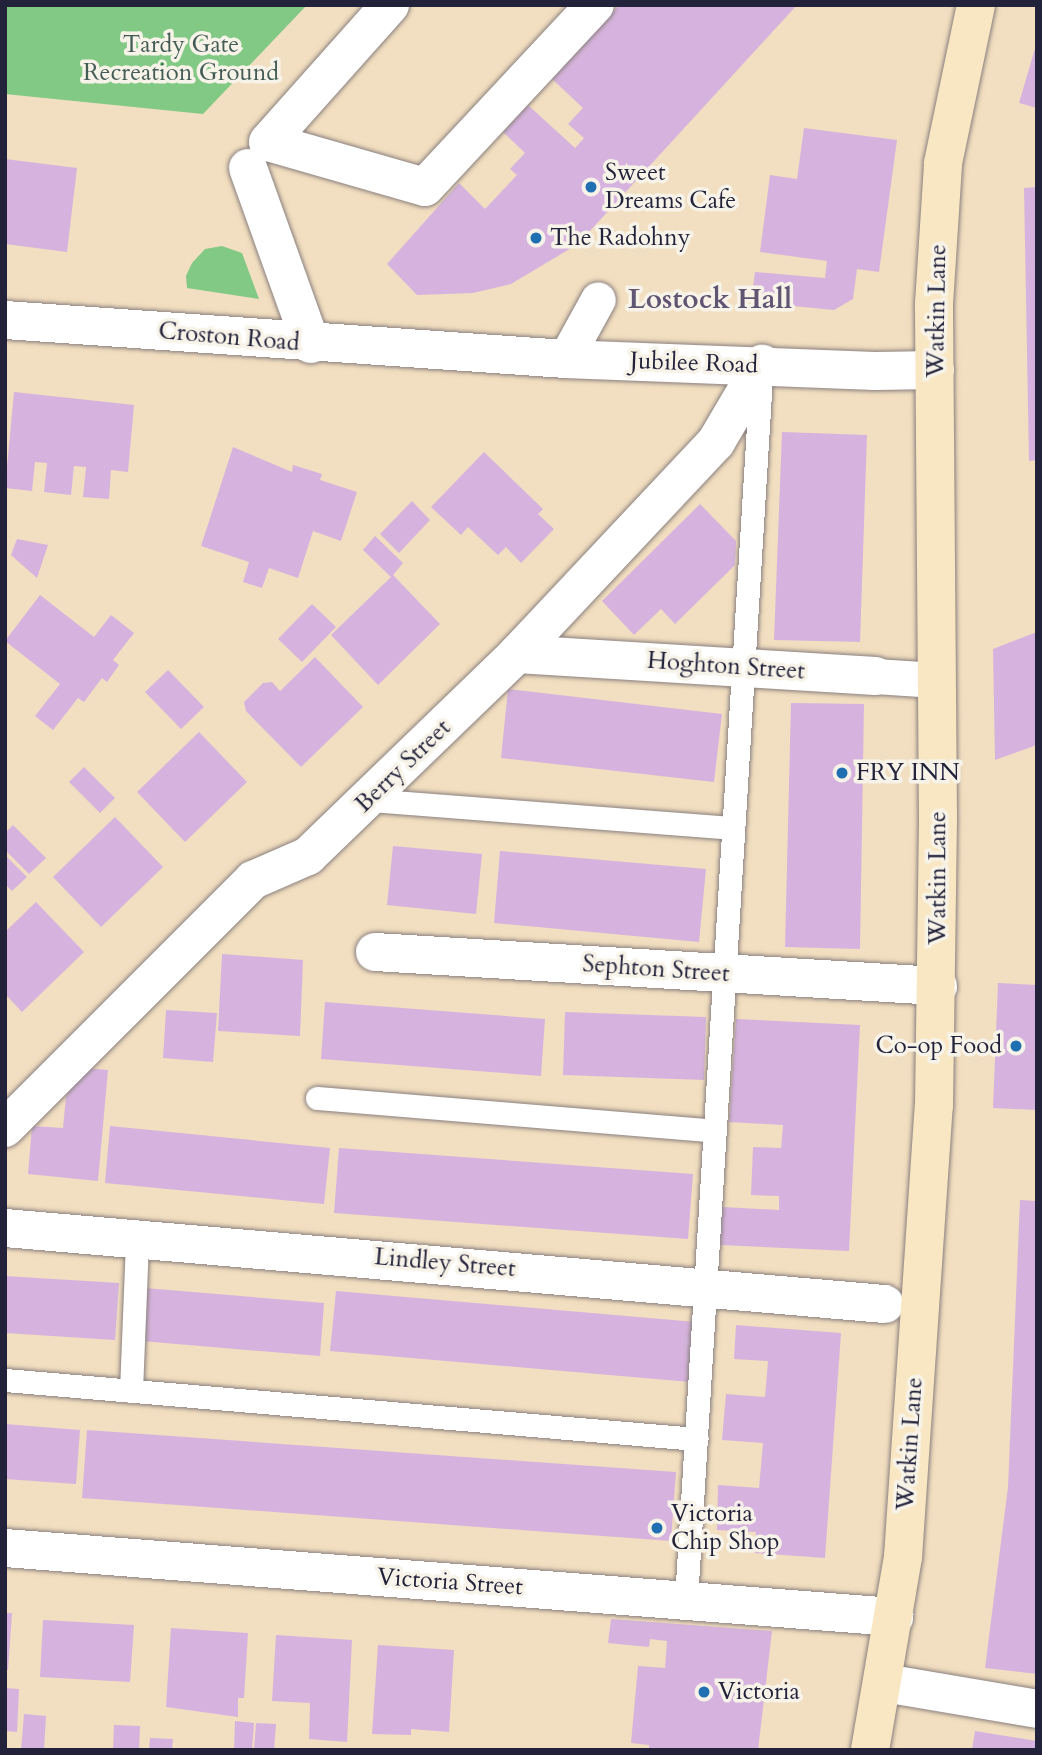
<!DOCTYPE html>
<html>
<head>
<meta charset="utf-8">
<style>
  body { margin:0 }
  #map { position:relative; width:1042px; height:1755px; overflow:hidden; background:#f2dec0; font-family:Cardo,serif }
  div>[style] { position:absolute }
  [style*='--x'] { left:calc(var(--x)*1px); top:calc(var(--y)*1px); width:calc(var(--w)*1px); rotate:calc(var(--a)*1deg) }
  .green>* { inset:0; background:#81c985 }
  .building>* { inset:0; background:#d6b3de }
  .roads { filter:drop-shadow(0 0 2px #8a807e) drop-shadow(0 0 2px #8a807e) }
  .service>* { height:23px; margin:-11.5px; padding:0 11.5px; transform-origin:11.5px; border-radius:11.5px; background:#fff }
  .pedestrian>* { height:35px; margin:-17.5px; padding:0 17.5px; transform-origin:17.5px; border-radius:17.5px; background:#fff }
  .minor>* { height:38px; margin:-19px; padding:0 19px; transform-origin:19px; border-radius:19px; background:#fff }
  .tertiary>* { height:38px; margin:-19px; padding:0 19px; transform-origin:19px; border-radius:19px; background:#fff }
  .secondary>* { height:38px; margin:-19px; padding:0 19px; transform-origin:19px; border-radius:19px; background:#f9e7c3 }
  .dots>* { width:19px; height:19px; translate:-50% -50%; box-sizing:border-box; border:4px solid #f7f3e8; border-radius:50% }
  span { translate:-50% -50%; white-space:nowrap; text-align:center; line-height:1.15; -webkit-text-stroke:7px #f7f3e8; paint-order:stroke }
  .park-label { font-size:24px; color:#435c55 }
  .poi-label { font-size:24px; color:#22223b }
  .left { translate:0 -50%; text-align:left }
  .right { translate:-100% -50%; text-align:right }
  .street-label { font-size:24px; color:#22223b }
  .quarter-label { font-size:28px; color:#615574; font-weight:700 }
  .frame { position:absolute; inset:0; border:7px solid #22223b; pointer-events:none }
</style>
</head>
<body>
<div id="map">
  <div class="green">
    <div style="clip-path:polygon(5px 5px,307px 5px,203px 114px,5px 94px)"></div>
    <div style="clip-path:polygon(222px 246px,242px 253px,259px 299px,187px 288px,186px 276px,192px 263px,205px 249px)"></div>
  </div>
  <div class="building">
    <div style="clip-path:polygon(619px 5px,797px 5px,578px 244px,511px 284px,473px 293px,417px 295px,387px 264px,459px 183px,485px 209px,517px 175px,510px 169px,525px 153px,503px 132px,528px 105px,575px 148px,584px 138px,568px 124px,583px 108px,552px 79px)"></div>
    <div style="clip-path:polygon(1036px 45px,1037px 45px,1037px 108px,1019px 103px)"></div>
    <div style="clip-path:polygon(804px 128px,897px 140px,879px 272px,857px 269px,853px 299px,834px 310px,751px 302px,755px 272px,825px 278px,827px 261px,760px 252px,770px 175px,797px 179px)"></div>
    <div style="clip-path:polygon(5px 159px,77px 168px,67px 252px,5px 244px)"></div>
    <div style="clip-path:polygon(1037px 187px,1037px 460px,1029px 461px,1024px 188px)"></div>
    <div style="clip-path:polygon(14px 392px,134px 405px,128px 472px,111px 470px,109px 499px,83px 497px,86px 467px,74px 466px,71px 495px,44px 492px,47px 463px,35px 462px,32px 491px,5px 488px)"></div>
    <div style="clip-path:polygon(782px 432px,867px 435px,860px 642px,774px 640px)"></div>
    <div style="clip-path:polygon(233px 447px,292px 472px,293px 465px,322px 474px,320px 480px,357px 492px,341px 541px,313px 531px,298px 578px,269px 568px,262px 588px,243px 582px,249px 562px,201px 546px)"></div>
    <div style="clip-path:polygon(484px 452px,543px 509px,538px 514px,554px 529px,521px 563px,506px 547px,498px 555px,468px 527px,461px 535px,431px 507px)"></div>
    <div style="clip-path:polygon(412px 501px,430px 520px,399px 553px,380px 534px)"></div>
    <div style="clip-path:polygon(700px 504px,736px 541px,735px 565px,675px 624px,661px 609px,634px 635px,602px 601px)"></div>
    <div style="clip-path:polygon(375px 536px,403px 563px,393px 575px,440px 624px,378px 685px,331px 635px,391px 577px,363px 550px)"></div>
    <div style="clip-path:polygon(17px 539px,48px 545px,37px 578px,11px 555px)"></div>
    <div style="clip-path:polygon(40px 595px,94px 637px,111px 615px,134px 633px,113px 660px,119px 665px,107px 682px,102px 678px,84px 702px,78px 698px,53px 730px,35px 716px,60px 684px,5px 641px)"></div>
    <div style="clip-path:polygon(312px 604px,336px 627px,302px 662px,278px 639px)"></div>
    <div style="clip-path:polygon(1037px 632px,1037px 745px,995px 760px,993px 649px)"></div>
    <div style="clip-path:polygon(315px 657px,363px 707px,301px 767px,246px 711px,244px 702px,263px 683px,272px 682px,280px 691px)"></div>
    <div style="clip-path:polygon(168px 670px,204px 707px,181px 729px,145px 692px)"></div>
    <div style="clip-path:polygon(508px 689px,722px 714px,714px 782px,501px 758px)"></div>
    <div style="clip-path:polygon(791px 703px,864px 704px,860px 949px,785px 947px)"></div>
    <div style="clip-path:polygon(199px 732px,247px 782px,185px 842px,137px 792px)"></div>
    <div style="clip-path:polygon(84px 767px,115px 798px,100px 813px,69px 782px)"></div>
    <div style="clip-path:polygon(115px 817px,163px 867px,101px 927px,53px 877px)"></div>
    <div style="clip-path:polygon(13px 825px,46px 858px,29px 874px,5px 850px,5px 833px)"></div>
    <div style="clip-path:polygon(393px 846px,482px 854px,476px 914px,387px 905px)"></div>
    <div style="clip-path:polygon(500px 851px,706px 869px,699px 942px,494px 923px)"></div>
    <div style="clip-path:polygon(5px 855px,27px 877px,12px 891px,5px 884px)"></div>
    <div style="clip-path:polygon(36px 902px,84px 952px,22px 1012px,5px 994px,5px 932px)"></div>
    <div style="clip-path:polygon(222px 954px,303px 960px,300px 1036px,218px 1031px)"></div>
    <div style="clip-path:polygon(998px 983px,1037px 985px,1037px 1110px,993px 1108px)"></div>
    <div style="clip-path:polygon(325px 1002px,545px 1019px,541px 1076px,321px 1059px)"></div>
    <div style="clip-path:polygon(166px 1010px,217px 1013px,213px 1062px,163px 1058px)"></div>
    <div style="clip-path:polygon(565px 1012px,706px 1017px,704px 1080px,563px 1075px)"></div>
    <div style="clip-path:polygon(736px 1019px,860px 1025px,849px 1251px,720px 1245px,722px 1207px,779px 1210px,779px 1196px,751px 1195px,753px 1147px,781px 1148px,783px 1125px,729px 1122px)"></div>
    <div style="clip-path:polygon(86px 1068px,108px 1070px,98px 1181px,28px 1174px,32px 1126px,63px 1128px,66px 1096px)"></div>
    <div style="clip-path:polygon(110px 1126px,330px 1148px,324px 1204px,105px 1183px)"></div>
    <div style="clip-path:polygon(339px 1148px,693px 1174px,688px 1239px,334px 1213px)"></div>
    <div style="clip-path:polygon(1020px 1200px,1037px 1201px,1037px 1674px,985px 1668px,1008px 1487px)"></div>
    <div style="clip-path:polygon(5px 1276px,119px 1283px,115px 1340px,5px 1333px)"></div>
    <div style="clip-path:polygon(145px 1288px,324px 1303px,320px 1356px,141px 1341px)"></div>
    <div style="clip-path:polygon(336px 1291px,696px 1322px,690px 1382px,330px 1351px)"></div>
    <div style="clip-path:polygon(736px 1325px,841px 1333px,825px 1558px,755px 1553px,756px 1532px,717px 1530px,718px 1485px,759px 1488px,763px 1443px,722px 1440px,726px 1394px,765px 1397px,768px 1361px,734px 1359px)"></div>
    <div style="clip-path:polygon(5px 1424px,80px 1430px,76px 1484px,5px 1479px)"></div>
    <div style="clip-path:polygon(87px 1430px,676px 1472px,671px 1541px,82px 1498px)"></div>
    <div style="clip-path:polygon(5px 1613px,12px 1613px,8px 1670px,5px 1670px)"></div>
    <div style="clip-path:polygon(611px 1619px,772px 1631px,758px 1750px,649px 1750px,649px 1745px,631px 1743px,638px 1666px,665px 1668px,667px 1641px,650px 1639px,649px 1647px,608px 1643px)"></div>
    <div style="clip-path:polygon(43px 1620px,134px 1625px,130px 1682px,40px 1677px)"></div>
    <div style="clip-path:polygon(171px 1628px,248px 1633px,244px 1698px,238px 1698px,238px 1717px,166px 1707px)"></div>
    <div style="clip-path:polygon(276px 1635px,352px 1640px,347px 1742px,309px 1739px,310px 1703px,272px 1701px)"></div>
    <div style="clip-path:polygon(378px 1645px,454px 1650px,449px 1732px,411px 1729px,411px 1735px,372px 1734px)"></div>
    <div style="clip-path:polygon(5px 1688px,19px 1689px,17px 1732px,5px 1731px)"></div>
    <div style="clip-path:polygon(24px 1714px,46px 1716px,44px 1750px,21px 1750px)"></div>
    <div style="clip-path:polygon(235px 1721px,254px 1723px,252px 1750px,234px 1750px)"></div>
    <div style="clip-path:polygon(256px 1723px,276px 1724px,274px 1750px,254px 1750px)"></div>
    <div style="clip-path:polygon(114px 1725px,140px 1726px,139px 1750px,113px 1750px)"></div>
    <div style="clip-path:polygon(975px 1731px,1037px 1741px,1037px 1750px,972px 1750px)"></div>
    <div style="clip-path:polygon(150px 1738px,173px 1739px,172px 1750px,149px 1750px)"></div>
  </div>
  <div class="roads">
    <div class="service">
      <div style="--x:369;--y:800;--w:365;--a:4.4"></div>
      <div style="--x:317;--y:1098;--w:399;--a:4.7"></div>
      <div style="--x:5;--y:1380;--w:694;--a:4.88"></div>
      <div style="--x:131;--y:1391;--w:149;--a:-87.7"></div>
      <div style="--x:686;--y:1600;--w:1225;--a:-86.49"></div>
    </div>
    <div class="pedestrian">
      <div style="--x:565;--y:359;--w:68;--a:-61.2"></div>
      <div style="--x:875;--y:676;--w:61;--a:3.8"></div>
    </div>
    <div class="minor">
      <div style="--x:390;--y:5;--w:183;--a:131.7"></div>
      <div style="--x:268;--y:142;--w:163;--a:16"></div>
      <div style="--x:425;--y:187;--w:249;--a:-47"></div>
      <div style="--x:248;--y:168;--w:187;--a:70.3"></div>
      <div style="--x:517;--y:654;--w:359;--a:3.5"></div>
      <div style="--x:375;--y:952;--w:564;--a:3.46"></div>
      <div style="--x:5;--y:1128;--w:351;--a:-45"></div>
      <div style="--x:253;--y:880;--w:60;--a:-23.6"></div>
      <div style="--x:308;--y:856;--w:291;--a:-44"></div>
      <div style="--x:517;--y:654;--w:291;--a:-46.8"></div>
      <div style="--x:716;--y:442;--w:91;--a:-59.5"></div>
      <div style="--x:5;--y:1228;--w:883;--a:4.94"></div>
      <div style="--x:5;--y:1548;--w:892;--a:4.44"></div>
      <div style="--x:884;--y:1683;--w:155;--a:9.6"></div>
    </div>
    <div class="tertiary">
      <div style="--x:5;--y:320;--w:561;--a:3.98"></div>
      <div style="--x:565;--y:359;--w:310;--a:2.2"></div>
      <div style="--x:875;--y:371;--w:60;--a:-1"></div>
    </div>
    <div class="secondary">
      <div style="--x:870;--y:1750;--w:196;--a:-80.3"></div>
      <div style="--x:903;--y:1557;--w:452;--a:-86.1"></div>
      <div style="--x:934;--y:1106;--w:287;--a:-89.2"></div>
      <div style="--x:938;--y:819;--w:515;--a:-90.45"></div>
      <div style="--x:934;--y:304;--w:141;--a:-86.3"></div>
      <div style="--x:943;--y:163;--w:161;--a:-78.2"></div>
    </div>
  </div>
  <div class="dots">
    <div style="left:591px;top:187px;background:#1f6fb2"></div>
    <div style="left:536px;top:238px;background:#1f6fb2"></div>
    <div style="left:842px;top:773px;background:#1f6fb2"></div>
    <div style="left:1016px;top:1046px;background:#1f6fb2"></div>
    <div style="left:657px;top:1528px;background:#1f6fb2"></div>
    <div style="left:704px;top:1692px;background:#1f6fb2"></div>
  </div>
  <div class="park-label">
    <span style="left:181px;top:59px">Tardy Gate<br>Recreation Ground</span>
  </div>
  <div class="poi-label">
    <span class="left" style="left:605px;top:187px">Sweet<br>Dreams Cafe</span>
    <span class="left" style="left:550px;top:238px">The Radohny</span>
    <span class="left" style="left:856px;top:773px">FRY INN</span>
    <span class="right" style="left:1002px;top:1046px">Co-op Food</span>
    <span class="left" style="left:671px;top:1528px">Victoria<br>Chip Shop</span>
    <span class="left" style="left:718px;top:1692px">Victoria</span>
  </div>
  <div class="street-label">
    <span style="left:937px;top:311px;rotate:-89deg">Watkin Lane</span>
    <span style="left:229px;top:337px;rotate:5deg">Croston Road</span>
    <span style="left:694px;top:363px;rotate:2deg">Jubilee Road</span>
    <span style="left:726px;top:666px;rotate:4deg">Hoghton Street</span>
    <span style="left:403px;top:766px;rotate:-44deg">Berry Street</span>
    <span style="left:938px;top:878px;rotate:-90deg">Watkin Lane</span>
    <span style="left:656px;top:969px;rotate:4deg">Sephton Street</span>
    <span style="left:445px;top:1263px;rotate:5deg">Lindley Street</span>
    <span style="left:910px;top:1444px;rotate:-86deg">Watkin Lane</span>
    <span style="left:450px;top:1582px;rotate:4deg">Victoria Street</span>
  </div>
  <div class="quarter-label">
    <span style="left:710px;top:299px">Lostock Hall</span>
  </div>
  <div class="frame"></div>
</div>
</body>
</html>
